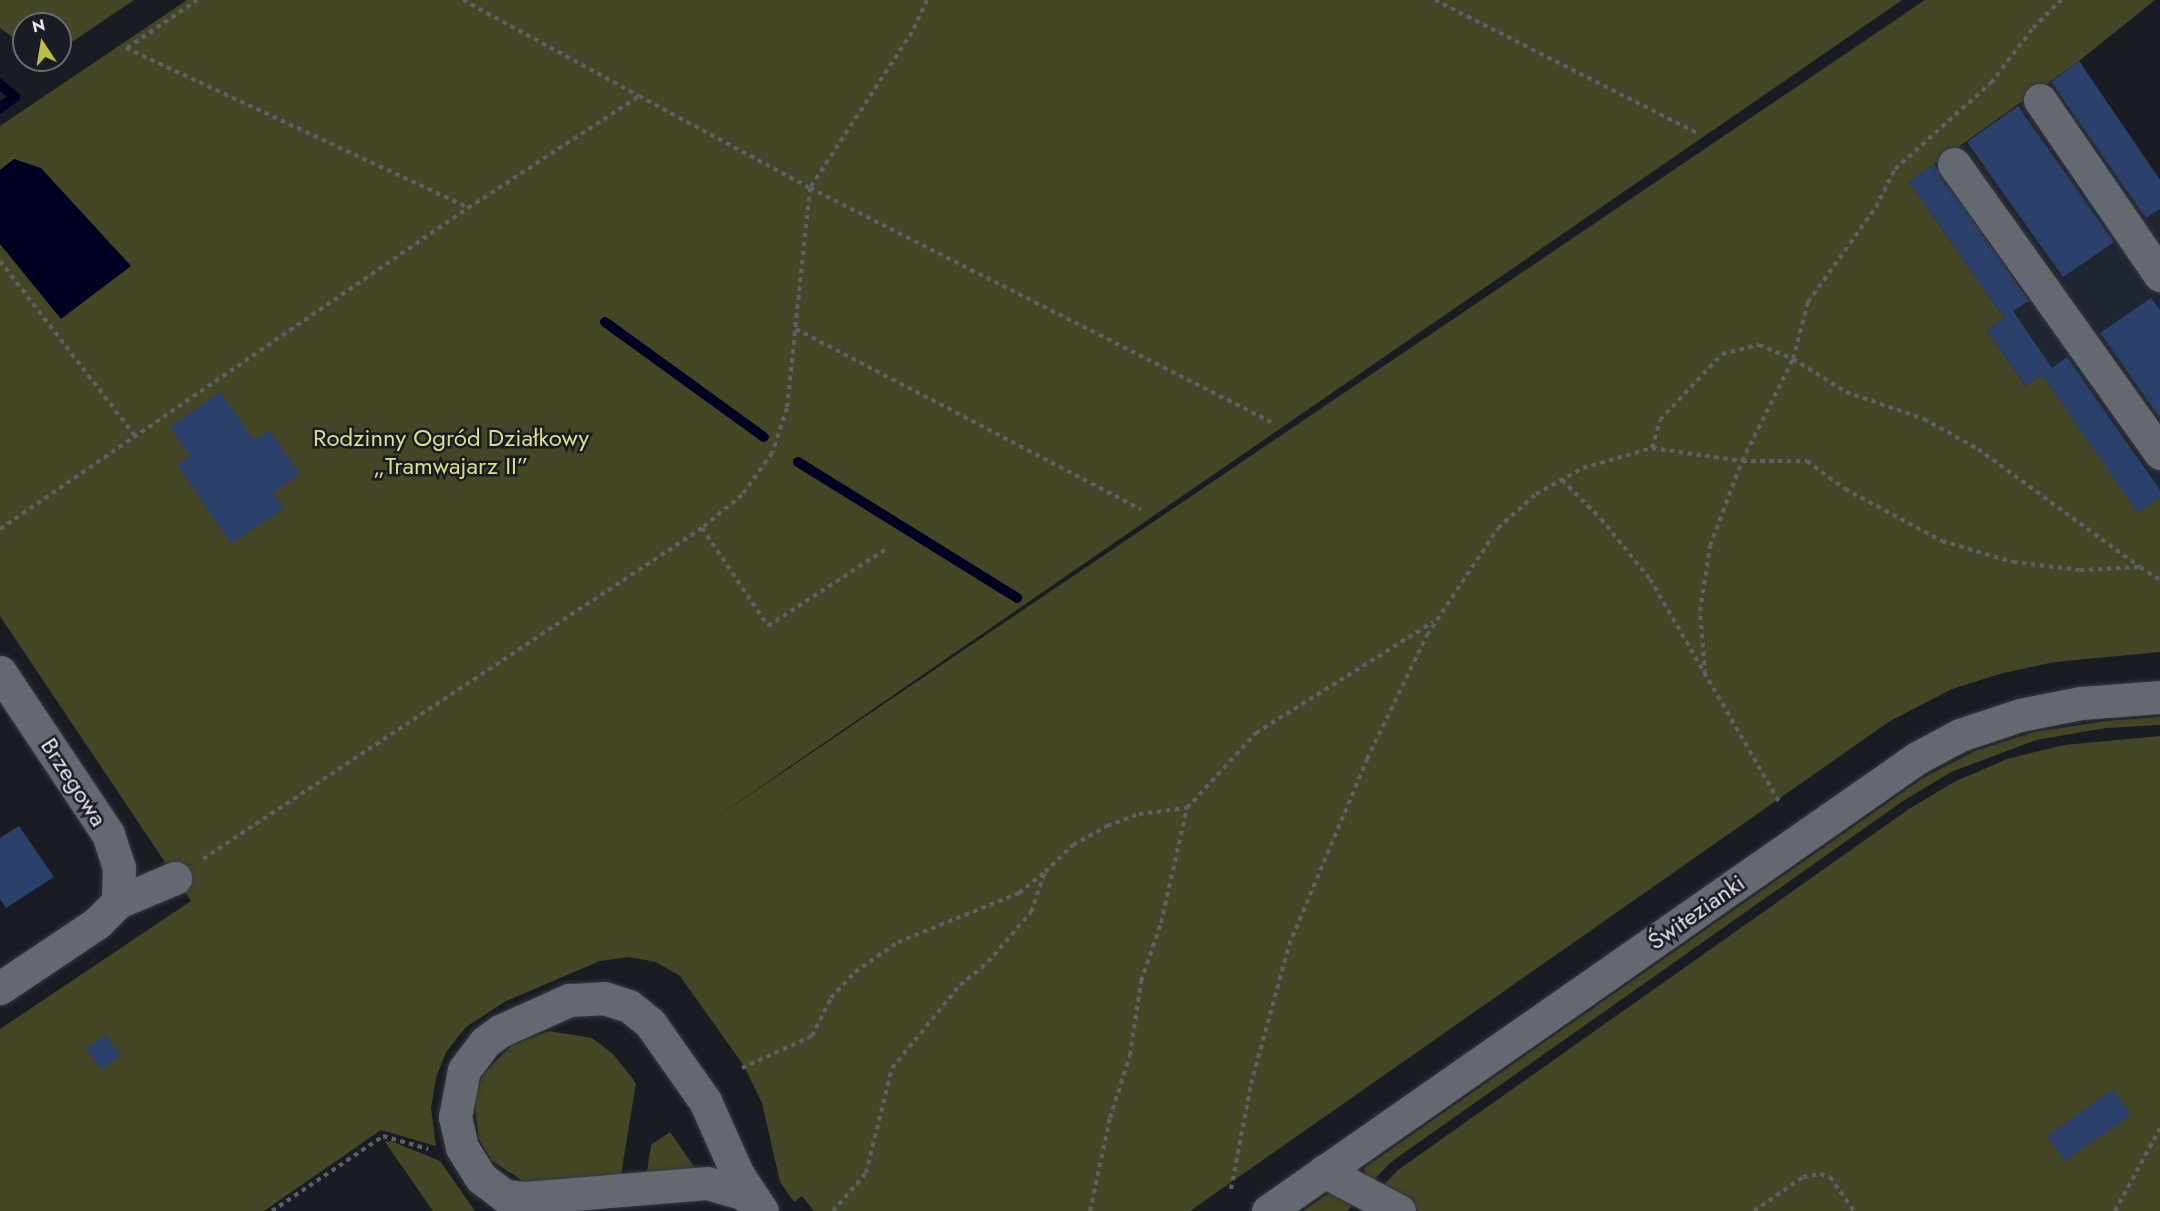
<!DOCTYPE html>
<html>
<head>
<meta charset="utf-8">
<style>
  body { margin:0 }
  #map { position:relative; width:2160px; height:1211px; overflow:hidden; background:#191c23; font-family:Jost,sans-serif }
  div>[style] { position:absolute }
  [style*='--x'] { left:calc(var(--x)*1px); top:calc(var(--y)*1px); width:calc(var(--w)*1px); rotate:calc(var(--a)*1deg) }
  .built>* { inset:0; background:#202631 }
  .green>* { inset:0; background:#454625 }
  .water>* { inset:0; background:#002 }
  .stream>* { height:10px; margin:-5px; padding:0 5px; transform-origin:5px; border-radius:5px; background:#002 }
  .building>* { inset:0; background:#2b406a }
  .path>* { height:4px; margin-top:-2px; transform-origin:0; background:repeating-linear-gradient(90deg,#5d6066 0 4.5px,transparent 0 9px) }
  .roads { filter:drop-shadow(0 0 2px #36383d) drop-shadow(0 0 2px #36383d) }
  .minor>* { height:33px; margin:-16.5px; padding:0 16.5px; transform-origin:16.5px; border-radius:16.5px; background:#646870 }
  span { translate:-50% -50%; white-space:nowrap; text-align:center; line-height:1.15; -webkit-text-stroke:5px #191c23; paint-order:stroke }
  .park-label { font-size:24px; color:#dcde88 }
  .street-label { font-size:24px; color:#e3e5ea }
  .north { position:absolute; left:12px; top:12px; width:60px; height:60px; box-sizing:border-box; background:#191c23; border:2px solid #6a6c73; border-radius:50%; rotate:348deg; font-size:16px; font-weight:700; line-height:24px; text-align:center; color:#e3e5ea }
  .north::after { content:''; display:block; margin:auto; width:21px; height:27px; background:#bebf42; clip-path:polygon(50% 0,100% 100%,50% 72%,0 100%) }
</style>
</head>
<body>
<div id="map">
  <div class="built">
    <div style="clip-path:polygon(2079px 61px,2160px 179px,2160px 497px,2138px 513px,2042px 376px,2025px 386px,1987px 330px,2003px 318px,1909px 182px)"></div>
  </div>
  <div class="green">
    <div style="clip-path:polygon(0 0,134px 0,60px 50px,60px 24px,24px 24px,24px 46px,0 28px)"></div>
    <div style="clip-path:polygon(187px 0,1902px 0,702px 827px,1925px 0,2155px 0,2079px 61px,1909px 182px,2004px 318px,1987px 330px,2025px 386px,2042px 375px,2138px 512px,2160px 497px,2160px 652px,2055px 662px,2003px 673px,1952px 689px,1890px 721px,1190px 1211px,814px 1211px,802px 1196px,794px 1202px,780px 1182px,762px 1103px,744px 1066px,680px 976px,656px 962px,629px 957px,600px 961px,506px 1001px,466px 1027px,446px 1052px,436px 1078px,431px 1108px,436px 1146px,381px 1130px,264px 1211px,0 1211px,0 1029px,191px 901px,0 616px,0 126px)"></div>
    <div style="clip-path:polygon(2160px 717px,2160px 725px,2106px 728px,2036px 740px,1951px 772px,1903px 801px,1391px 1162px,1368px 1186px,1364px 1168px,1923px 778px,1975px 751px,2034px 732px,2106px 721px)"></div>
    <div style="clip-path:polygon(2160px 736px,2160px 1211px,1419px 1211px,1377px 1192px,1398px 1170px,1909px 809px,1954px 782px,2007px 759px,2064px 745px)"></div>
    <div style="clip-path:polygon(549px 1031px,592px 1038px,613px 1054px,636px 1083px,620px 1181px,524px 1182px,491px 1160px,479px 1139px,474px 1100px,483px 1074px,512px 1045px)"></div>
    <div style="clip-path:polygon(670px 1132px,699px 1174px,646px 1178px,651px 1145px)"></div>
    <div style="clip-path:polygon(391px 1141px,440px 1161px,475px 1211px,433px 1211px,385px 1142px)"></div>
    <div style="clip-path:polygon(1329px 1193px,1355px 1203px,1347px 1211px,1303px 1211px)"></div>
  </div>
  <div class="water">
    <div style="clip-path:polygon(14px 159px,41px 168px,131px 266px,61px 319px,0 244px,0 170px)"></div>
  </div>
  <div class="stream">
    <div style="--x:0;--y:84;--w:20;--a:41"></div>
    <div style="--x:15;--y:97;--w:19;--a:144"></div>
    <div style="--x:605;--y:322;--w:196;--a:35.9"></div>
    <div style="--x:798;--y:462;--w:258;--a:31.8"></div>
  </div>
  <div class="building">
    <div style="clip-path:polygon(2079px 61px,2160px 180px,2160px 209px,2146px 218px,2051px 82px)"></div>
    <div style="clip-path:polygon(2018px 106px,2114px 242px,2063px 277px,1967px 142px)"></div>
    <div style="clip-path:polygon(1934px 164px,2029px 301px,2013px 311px,2052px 368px,2067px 357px,2160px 490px,2160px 497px,2138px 513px,2042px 375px,2025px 386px,1987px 330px,2004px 318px,1909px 182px)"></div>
    <div style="clip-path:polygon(2151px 298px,2160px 310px,2160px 418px,2100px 333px)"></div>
    <div style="clip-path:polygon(220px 392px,254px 440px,270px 430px,300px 474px,273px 493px,284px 508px,231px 544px,177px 465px,190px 457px,170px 427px)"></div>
    <div style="clip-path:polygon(19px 826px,54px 877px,6px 908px,0 899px,0 838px)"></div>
    <div style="clip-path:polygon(106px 1035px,121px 1056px,101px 1070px,86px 1048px)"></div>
    <div style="clip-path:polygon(2113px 1089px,2131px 1115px,2065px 1161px,2047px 1136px)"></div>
  </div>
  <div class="path">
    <div style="--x:463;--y:0;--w:200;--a:28.6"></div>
    <div style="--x:927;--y:0;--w:35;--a:115"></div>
    <div style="--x:912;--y:32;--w:186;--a:123.2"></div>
    <div style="--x:810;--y:188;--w:517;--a:26.91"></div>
    <div style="--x:1435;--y:0;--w:294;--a:26.9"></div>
    <div style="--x:126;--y:48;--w:376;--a:25"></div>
    <div style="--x:127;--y:48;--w:85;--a:-34.4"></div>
    <div style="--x:0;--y:261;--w:224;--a:52.3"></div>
    <div style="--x:796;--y:329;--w:389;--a:27.6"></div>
    <div style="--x:1652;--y:448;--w:29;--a:-74"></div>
    <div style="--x:1660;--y:420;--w:91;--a:-46.8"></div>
    <div style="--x:1722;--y:354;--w:38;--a:-14"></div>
    <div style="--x:1759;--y:345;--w:37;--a:22"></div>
    <div style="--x:1793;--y:359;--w:62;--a:31.9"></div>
    <div style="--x:1846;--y:392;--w:83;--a:19.1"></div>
    <div style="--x:1924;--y:419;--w:62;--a:29.1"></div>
    <div style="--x:1978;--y:449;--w:200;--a:36.1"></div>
    <div style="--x:1562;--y:480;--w:55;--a:45"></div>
    <div style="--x:1601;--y:519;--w:77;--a:50.8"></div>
    <div style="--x:1650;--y:579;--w:261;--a:59.9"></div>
    <div style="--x:702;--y:528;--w:118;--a:56"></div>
    <div style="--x:768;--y:626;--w:141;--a:-33.1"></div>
    <div style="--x:0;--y:529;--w:568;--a:-34.45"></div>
    <div style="--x:468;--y:208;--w:204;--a:-33.2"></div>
    <div style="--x:639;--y:96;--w:194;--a:28.3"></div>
    <div style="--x:810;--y:188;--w:221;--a:96"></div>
    <div style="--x:787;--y:408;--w:47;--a:108.4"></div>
    <div style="--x:772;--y:453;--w:52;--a:125.5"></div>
    <div style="--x:742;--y:495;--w:52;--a:140.5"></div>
    <div style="--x:702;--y:528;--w:599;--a:146.44"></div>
    <div style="--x:1705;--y:674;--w:63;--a:-94.5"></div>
    <div style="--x:1700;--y:611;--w:66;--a:-81.3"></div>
    <div style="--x:1710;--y:546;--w:91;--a:-69.4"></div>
    <div style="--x:1742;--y:461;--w:114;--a:-63.4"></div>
    <div style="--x:1793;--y:359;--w:59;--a:-75.3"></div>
    <div style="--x:1808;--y:302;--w:117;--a:-54.4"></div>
    <div style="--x:1876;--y:207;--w:42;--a:-63.4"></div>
    <div style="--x:1895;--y:169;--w:129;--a:-41.9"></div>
    <div style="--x:1991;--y:83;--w:69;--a:-52.6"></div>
    <div style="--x:2033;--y:28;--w:40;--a:-45"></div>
    <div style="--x:742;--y:1068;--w:77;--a:-24.6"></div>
    <div style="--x:812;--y:1036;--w:42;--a:-63.4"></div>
    <div style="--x:831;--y:998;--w:35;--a:-47"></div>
    <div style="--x:855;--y:972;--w:52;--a:-34.9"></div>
    <div style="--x:898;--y:942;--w:131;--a:-22"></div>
    <div style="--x:1019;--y:893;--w:33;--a:-39"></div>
    <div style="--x:1231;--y:1189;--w:107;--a:-79.2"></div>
    <div style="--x:1251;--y:1084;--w:144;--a:-74.7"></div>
    <div style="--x:1289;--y:945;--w:202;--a:-67.2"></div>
    <div style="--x:1367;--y:759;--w:138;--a:-64.2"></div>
    <div style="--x:1427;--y:635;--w:128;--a:-56.4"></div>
    <div style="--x:1498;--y:528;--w:51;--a:-41.8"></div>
    <div style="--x:1536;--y:494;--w:54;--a:-29"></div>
    <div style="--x:1583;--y:468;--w:72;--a:-16.2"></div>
    <div style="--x:1652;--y:448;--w:91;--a:8.2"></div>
    <div style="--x:1742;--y:461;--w:65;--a:0"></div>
    <div style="--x:1807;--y:461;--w:47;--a:36.4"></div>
    <div style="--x:1845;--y:489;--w:110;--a:28.2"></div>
    <div style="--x:1942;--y:541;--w:74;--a:16.5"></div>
    <div style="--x:2013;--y:562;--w:67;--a:6.8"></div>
    <div style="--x:2080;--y:570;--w:60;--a:-2.9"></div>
    <div style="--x:2140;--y:567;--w:24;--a:33"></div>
    <div style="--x:272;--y:1211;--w:134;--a:-34"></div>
    <div style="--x:383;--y:1136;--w:47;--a:16.1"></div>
    <div style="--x:833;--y:1211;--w:50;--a:-49"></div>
    <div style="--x:866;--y:1173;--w:108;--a:-76.1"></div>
    <div style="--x:892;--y:1068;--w:107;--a:-50.7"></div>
    <div style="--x:960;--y:985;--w:36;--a:-39"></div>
    <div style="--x:988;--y:962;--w:66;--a:-49.3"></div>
    <div style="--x:1031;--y:912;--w:42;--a:-70.7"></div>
    <div style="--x:1045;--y:872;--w:39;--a:-44"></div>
    <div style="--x:1073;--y:845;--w:39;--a:-29"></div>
    <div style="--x:1107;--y:826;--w:34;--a:-21"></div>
    <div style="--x:1139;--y:814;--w:48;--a:-7.1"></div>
    <div style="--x:1090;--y:1211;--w:95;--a:-77.9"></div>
    <div style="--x:1110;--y:1118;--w:66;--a:-72.4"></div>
    <div style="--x:1130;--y:1055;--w:75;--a:-81.5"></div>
    <div style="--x:1141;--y:981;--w:61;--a:-71"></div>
    <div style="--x:1161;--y:923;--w:118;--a:-77.3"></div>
    <div style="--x:1187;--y:808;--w:102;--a:-47.4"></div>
    <div style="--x:1256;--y:733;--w:209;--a:-32.1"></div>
    <div style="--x:1754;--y:1211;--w:60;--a:-34.8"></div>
    <div style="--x:1803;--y:1177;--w:17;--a:-10"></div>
    <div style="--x:1820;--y:1174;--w:10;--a:17"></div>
    <div style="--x:1830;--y:1177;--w:42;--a:54.8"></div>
    <div style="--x:2115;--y:1211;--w:94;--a:-61.5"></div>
  </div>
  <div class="roads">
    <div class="minor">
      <div style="--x:2040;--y:100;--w:212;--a:55.6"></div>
      <div style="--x:1954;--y:164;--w:355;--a:54.5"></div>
      <div style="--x:0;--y:672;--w:195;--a:56.3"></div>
      <div style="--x:108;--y:834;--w:35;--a:72"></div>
      <div style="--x:119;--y:867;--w:35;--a:92"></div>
      <div style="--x:0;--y:988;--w:117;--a:-33.8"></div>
      <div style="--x:97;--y:923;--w:30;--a:-45"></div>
      <div style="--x:118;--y:902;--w:62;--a:-22.8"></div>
      <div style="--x:1324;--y:1171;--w:85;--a:28.1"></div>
      <div style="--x:755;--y:1203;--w:16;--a:-142"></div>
      <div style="--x:742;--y:1193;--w:36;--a:-164"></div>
      <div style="--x:707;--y:1183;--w:183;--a:175.3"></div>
      <div style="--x:525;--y:1198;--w:20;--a:-174"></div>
      <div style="--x:505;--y:1196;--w:30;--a:-143"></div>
      <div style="--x:481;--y:1178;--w:36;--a:-122"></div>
      <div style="--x:462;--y:1147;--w:31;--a:-103"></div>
      <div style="--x:455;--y:1117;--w:48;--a:-79.2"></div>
      <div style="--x:464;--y:1070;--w:35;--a:-53"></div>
      <div style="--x:485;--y:1042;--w:19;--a:-36"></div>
      <div style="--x:500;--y:1031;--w:76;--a:-24.2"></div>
      <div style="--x:569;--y:1000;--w:35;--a:-3"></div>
      <div style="--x:604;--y:998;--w:26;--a:18"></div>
      <div style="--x:629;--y:1006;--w:27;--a:39"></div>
      <div style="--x:650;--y:1023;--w:95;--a:54.8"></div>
      <div style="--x:705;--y:1101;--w:81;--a:66"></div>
      <div style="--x:738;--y:1175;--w:43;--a:56.3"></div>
      <div style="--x:1268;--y:1211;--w:791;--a:-34.91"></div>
      <div style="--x:1917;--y:758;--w:49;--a:-28.1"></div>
      <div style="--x:1960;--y:735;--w:63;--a:-18.4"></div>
      <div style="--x:2020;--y:715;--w:62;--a:-11.1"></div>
      <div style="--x:2081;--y:703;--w:79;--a:-4.3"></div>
    </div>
  </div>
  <div class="park-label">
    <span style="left:451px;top:452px">Rodzinny Ogród Działkowy<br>„Tramwajarz II”</span>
  </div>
  <div class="street-label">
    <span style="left:74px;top:782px;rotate:57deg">Brzegowa</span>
    <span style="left:1696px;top:912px;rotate:-35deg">Świtezianki</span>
  </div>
  <div class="north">N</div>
</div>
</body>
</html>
